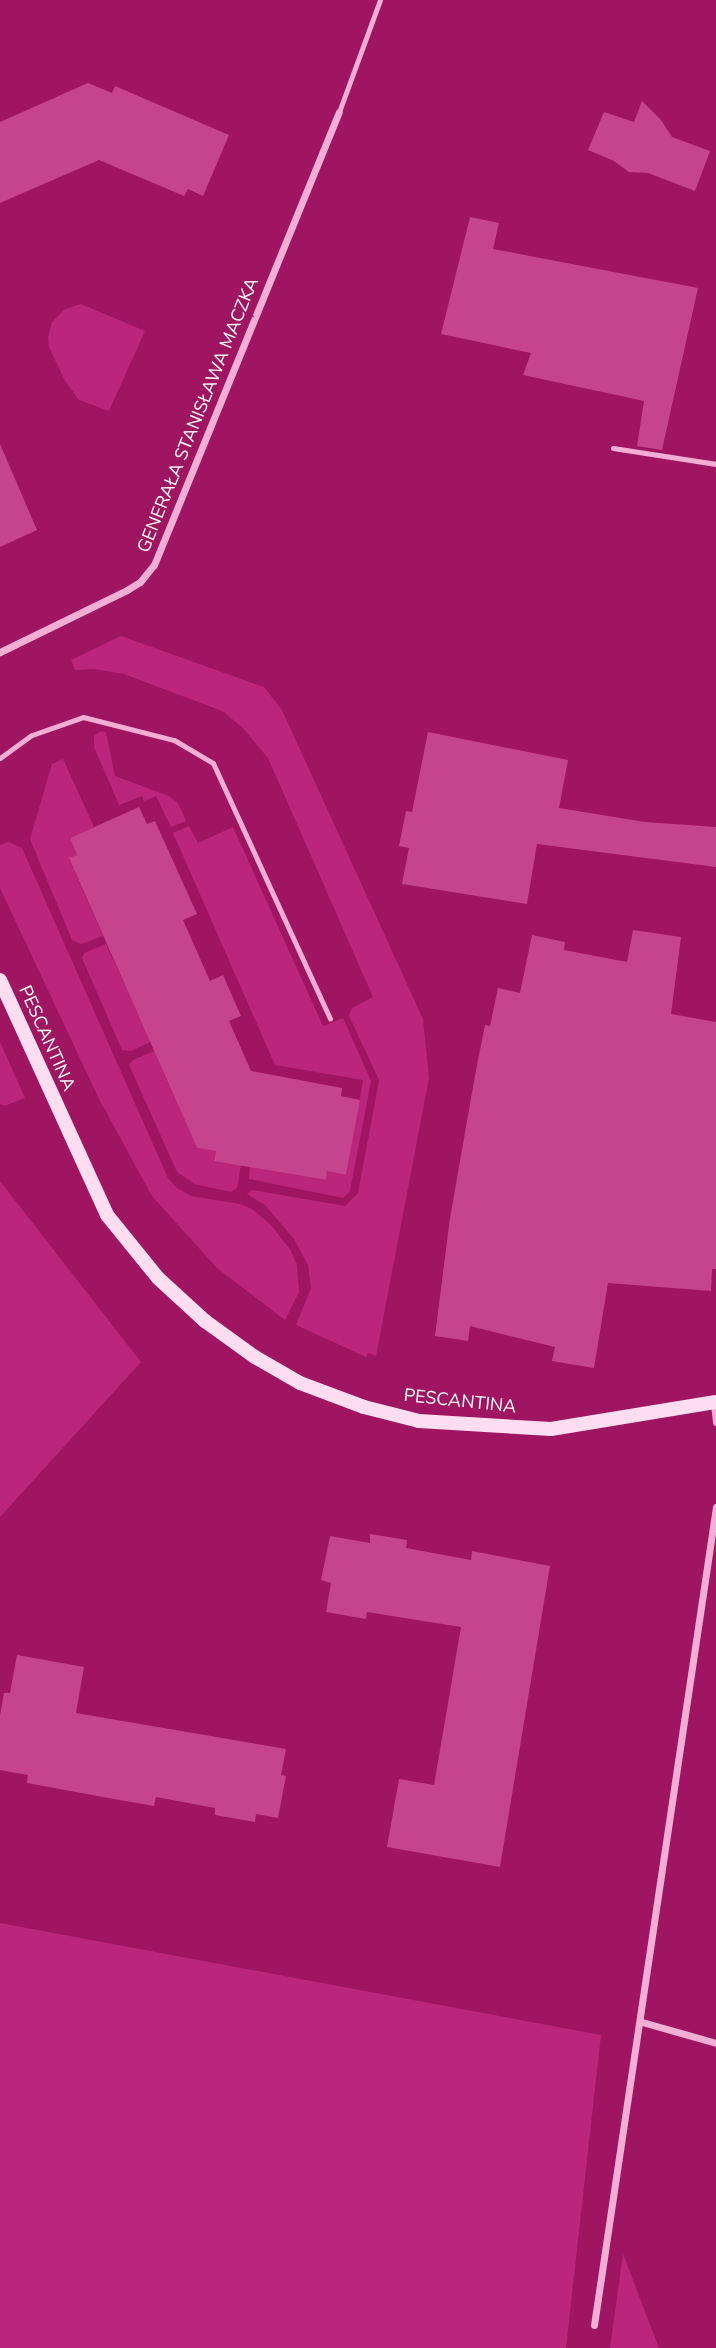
<!DOCTYPE html>
<html>
<head>
<meta charset="utf-8">
<style>
  body { margin:0 }
  #map { position:relative; width:716px; height:2348px; overflow:hidden; background:#9f1561; font-family:"Nunito Sans",sans-serif }
  div>[style] { position:absolute }
  [style*='--x'] { left:calc(var(--x)*1px); top:calc(var(--y)*1px); width:calc(var(--w)*1px); rotate:calc(var(--a)*1deg) }
  .green>* { inset:0; background:#bb257b }
  .building>* { inset:0; background:#c6438d }
  .lane>* { height:5px; margin:-2.5px; padding:0 2.5px; transform-origin:2.5px; border-radius:2.5px; background:#f3aed5 }
  .street>* { height:7px; margin:-3.5px; padding:0 3.5px; transform-origin:3.5px; border-radius:3.5px; background:#f3aed5 }
  .secondary>* { height:14px; margin:-7px; padding:0 7px; transform-origin:7px; border-radius:7px; background:#fdddef }
  span { translate:-50% -50%; white-space:nowrap; text-align:center; line-height:1.15; -webkit-text-stroke:7px #9f1561; paint-order:stroke }
  .street-label { font-size:18px; color:#fff }
</style>
</head>
<body>
<div id="map">
  <div class="green">
    <div style="clip-path:polygon(81px 304px,145px 331px,109px 411px,79px 400px,65px 381px,49px 347px,48px 338px,52px 322px,65px 309px)"></div>
    <div style="clip-path:polygon(121px 636px,264px 687px,282px 710px,423px 1019px,429px 1078px,376px 1356px,368px 1353px,366px 1357px,296px 1325px,311px 1288px,308px 1265px,294px 1239px,265px 1205px,247px 1194px,252px 1190px,345px 1206px,358px 1193px,379px 1080px,349px 1016px,352px 1008px,373px 997px,268px 758px,242px 727px,222px 711px,124px 674px,94px 669px,75px 670px,71px 660px)"></div>
    <div style="clip-path:polygon(101px 731px,106px 732px,115px 776px,169px 796px,178px 803px,186px 821px,171px 827px,156px 796px,144px 801px,142px 796px,119px 805px,94px 747px,94px 736px)"></div>
    <div style="clip-path:polygon(63px 759px,94px 827px,70px 838px,77px 855px,69px 859px,103px 936px,81px 944px,72px 940px,30px 839px,52px 764px)"></div>
    <div style="clip-path:polygon(189px 826px,198px 843px,233px 827px,323px 1026px,343px 1018px,371px 1081px,350px 1191px,343px 1198px,249px 1179px,250px 1167px,325px 1180px,327px 1171px,346px 1175px,363px 1080px,275px 1065px,173px 833px)"></div>
    <div style="clip-path:polygon(9px 842px,22px 848px,168px 1178px,177px 1188px,191px 1196px,240px 1204px,252px 1209px,270px 1224px,290px 1249px,297px 1265px,299px 1292px,285px 1320px,217px 1268px,152px 1196px,99px 1099px,0 888px,0 845px)"></div>
    <div style="clip-path:polygon(106px 944px,151px 1042px,131px 1051px,122px 1050px,82px 958px,84px 953px)"></div>
    <div style="clip-path:polygon(0 1042px,25px 1098px,4px 1106px,0 1104px)"></div>
    <div style="clip-path:polygon(154px 1051px,197px 1148px,216px 1151px,214px 1160px,241px 1165px,237px 1188px,231px 1192px,194px 1184px,177px 1172px,129px 1065px,133px 1060px)"></div>
    <div style="clip-path:polygon(0 1181px,141px 1362px,0 1517px)"></div>
    <div style="clip-path:polygon(0 1923px,601px 2035px,566px 2348px,0 2348px)"></div>
    <div style="clip-path:polygon(623px 2254px,659px 2348px,610px 2348px)"></div>
  </div>
  <div class="building">
    <div style="clip-path:polygon(88px 83px,112px 93px,115px 86px,229px 135px,203px 196px,188px 189px,184px 196px,99px 160px,0 203px,0 122px)"></div>
    <div style="clip-path:polygon(642px 101px,661px 120px,672px 137px,710px 151px,695px 191px,648px 173px,629px 172px,614px 161px,588px 150px,604px 112px,634px 122px)"></div>
    <div style="clip-path:polygon(470px 217px,499px 223px,493px 249px,698px 288px,662px 450px,637px 446px,644px 401px,523px 375px,531px 353px,441px 334px)"></div>
    <div style="clip-path:polygon(0 444px,37px 530px,0 547px)"></div>
    <div style="clip-path:polygon(428px 732px,568px 760px,559px 808px,645px 822px,716px 827px,716px 867px,537px 844px,527px 904px,402px 884px,409px 848px,399px 846px,406px 811px,412px 812px)"></div>
    <div style="clip-path:polygon(139px 807px,147px 824px,155px 821px,197px 914px,183px 920px,210px 981px,223px 975px,241px 1016px,229px 1021px,251px 1071px,342px 1088px,341px 1096px,360px 1100px,346px 1175px,327px 1171px,326px 1180px,214px 1161px,216px 1151px,197px 1148px,69px 858px,77px 855px,70px 838px)"></div>
    <div style="clip-path:polygon(633px 930px,681px 937px,671px 1014px,716px 1022px,716px 1269px,712px 1269px,711px 1291px,608px 1283px,594px 1368px,552px 1361px,555px 1347px,470px 1326px,468px 1341px,435px 1336px,450px 1218px,476px 1070px,485px 1025px,490px 1026px,498px 988px,520px 993px,532px 935px,565px 942px,564px 950px,627px 962px)"></div>
    <div style="clip-path:polygon(370px 1534px,407px 1540px,406px 1548px,471px 1560px,472px 1551px,550px 1566px,500px 1867px,387px 1847px,399px 1779px,434px 1785px,461px 1627px,367px 1612px,366px 1619px,326px 1612px,331px 1583px,321px 1580px,330px 1536px,370px 1543px)"></div>
    <div style="clip-path:polygon(17px 1655px,84px 1667px,76px 1713px,286px 1749px,281px 1775px,286px 1776px,278px 1818px,256px 1814px,255px 1822px,215px 1815px,215px 1808px,156px 1797px,154px 1806px,114px 1799px,27px 1783px,28px 1775px,0 1770px,0 1715px,4px 1693px,10px 1693px)"></div>
  </div>
  <div class="lane">
    <div style="--x:339;--y:112;--w:119;--a:-69.9"></div>
    <div style="--x:613;--y:448;--w:104;--a:8.8"></div>
    <div style="--x:0;--y:758;--w:39;--a:-36"></div>
    <div style="--x:32;--y:735;--w:54;--a:-19.4"></div>
    <div style="--x:83;--y:717;--w:94;--a:14.2"></div>
    <div style="--x:174;--y:740;--w:45;--a:30.5"></div>
    <div style="--x:213;--y:763;--w:281;--a:65.4"></div>
  </div>
  <div class="street">
    <div style="--x:0;--y:652;--w:141;--a:-26"></div>
    <div style="--x:127;--y:590;--w:15;--a:-32"></div>
    <div style="--x:140;--y:582;--w:22;--a:-51"></div>
    <div style="--x:154;--y:565;--w:489;--a:-67.8"></div>
    <div style="--x:714;--y:1403;--w:19;--a:84"></div>
    <div style="--x:642;--y:2022;--w:77;--a:15.8"></div>
    <div style="--x:594;--y:2325;--w:827;--a:-81.52"></div>
  </div>
  <div class="secondary">
    <div style="--x:0;--y:980;--w:258;--a:65.5"></div>
    <div style="--x:107;--y:1215;--w:81;--a:51"></div>
    <div style="--x:158;--y:1278;--w:64;--a:42.5"></div>
    <div style="--x:205;--y:1321;--w:62;--a:35.8"></div>
    <div style="--x:255;--y:1357;--w:52;--a:30"></div>
    <div style="--x:300;--y:1383;--w:68;--a:20.6"></div>
    <div style="--x:364;--y:1407;--w:57;--a:14.3"></div>
    <div style="--x:419;--y:1421;--w:132;--a:3.5"></div>
    <div style="--x:551;--y:1429;--w:167;--a:-9.3"></div>
  </div>
  <div class="street-label">
    <span style="left:198px;top:415px;rotate:-68deg">GENERAŁA STANISŁAWA MACZKA</span>
    <span style="left:47px;top:1038px;rotate:66deg">PESCANTINA</span>
    <span style="left:460px;top:1401px;rotate:6deg">PESCANTINA</span>
  </div>
</div>
</body>
</html>
